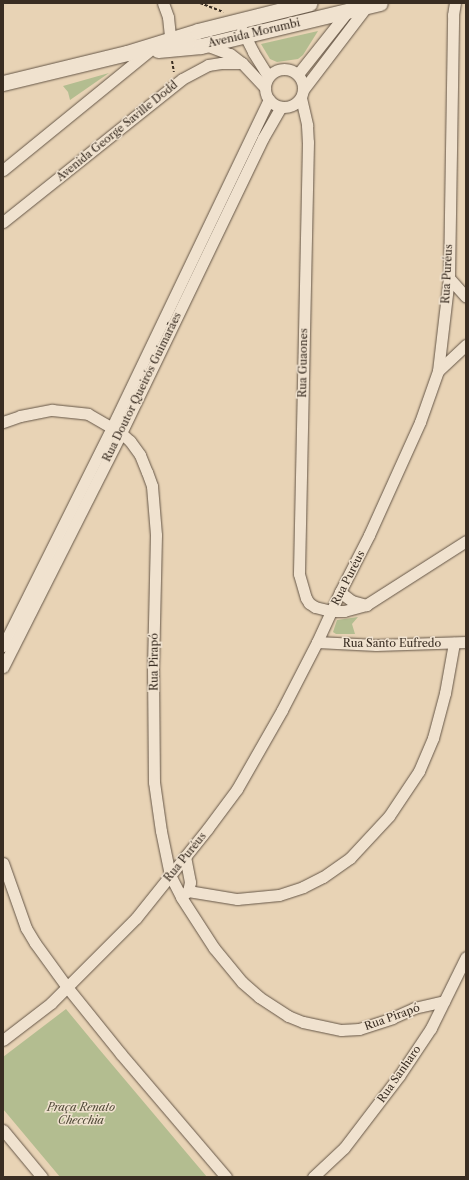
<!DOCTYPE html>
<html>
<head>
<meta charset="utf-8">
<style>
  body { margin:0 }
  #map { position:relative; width:469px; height:1180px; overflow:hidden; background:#e8d3b5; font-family:"Libre Caslon Text",serif }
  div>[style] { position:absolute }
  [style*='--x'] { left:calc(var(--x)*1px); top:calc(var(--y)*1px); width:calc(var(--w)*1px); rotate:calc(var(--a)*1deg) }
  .green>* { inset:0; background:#b3bd90 }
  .path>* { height:2px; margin-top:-1px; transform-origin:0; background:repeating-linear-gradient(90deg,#392d22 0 3px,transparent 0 5px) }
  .roads { filter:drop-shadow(0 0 1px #655647) drop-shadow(0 0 1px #655647) }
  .street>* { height:11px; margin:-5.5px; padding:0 5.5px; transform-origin:5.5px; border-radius:5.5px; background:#f0e2cf }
  .street>.ring { margin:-5.5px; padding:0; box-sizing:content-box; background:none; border:11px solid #f0e2cf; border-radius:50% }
  .secondary>* { height:15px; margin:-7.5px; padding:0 7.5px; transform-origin:7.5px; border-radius:7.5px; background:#f0e2cf }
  span { translate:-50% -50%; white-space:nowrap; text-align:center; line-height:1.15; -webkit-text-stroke:3px #f0e2cf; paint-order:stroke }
  .street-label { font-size:11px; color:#392d22 }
  .park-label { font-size:11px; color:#514a38; font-style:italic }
  .frame { position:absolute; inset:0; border:4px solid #392d22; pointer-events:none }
</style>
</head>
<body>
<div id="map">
  <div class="green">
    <div style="clip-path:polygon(318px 31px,303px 55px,298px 59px,277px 62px,270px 59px,261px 44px)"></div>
    <div style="clip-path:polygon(109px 73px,70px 100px,68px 92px,63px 86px)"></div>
    <div style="clip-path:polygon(358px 617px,352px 624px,355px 634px,336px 634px,333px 632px,337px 620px)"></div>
    <div style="clip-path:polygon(66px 1009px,99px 1049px,207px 1177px,60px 1177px,34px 1146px,3px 1109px,3px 1057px)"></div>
  </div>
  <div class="path">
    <div style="--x:200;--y:3;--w:25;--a:21"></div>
    <div style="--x:172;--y:61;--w:11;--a:80"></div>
  </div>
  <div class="roads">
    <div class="street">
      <div style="--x:163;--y:3;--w:15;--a:70"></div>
      <div style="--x:168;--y:17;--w:30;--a:84"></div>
      <div style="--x:242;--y:30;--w:25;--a:63"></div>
      <div style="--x:253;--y:52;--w:28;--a:58"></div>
      <div style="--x:206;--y:45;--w:26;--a:21"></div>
      <div style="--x:230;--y:54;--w:15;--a:37"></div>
      <div style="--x:242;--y:63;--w:34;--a:47"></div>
      <div class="ring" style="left:265px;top:69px;width:27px;height:27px"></div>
      <div style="--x:298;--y:74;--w:80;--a:-51.6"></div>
      <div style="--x:303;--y:90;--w:106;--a:-52.7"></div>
      <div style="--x:301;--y:98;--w:28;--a:77"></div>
      <div style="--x:307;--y:125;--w:17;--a:87"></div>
      <div style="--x:308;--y:142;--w:432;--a:91.2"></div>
      <div style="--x:299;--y:574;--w:25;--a:74"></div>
      <div style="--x:306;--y:598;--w:6;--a:59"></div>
      <div style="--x:309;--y:603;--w:7;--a:34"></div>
      <div style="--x:315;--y:607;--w:16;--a:14"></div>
      <div style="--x:331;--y:611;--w:13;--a:0"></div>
      <div style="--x:344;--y:611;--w:23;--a:-15"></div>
      <div style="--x:3;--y:170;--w:188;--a:-39.2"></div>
      <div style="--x:3;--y:222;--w:229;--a:-38.6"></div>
      <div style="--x:182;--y:79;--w:30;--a:-28"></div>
      <div style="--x:208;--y:65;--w:13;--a:-9"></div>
      <div style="--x:221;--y:63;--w:21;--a:0"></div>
      <div style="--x:449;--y:278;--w:25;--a:48"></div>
      <div style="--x:438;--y:371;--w:38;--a:-43"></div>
      <div style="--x:3;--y:422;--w:18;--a:-19"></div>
      <div style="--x:20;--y:416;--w:33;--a:-11"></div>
      <div style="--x:52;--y:410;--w:36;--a:6"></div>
      <div style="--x:88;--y:414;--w:38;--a:30"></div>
      <div style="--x:121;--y:433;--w:12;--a:42"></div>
      <div style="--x:130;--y:441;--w:17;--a:54"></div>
      <div style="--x:140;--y:455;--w:18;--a:68"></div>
      <div style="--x:147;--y:472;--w:15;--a:70"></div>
      <div style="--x:152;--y:486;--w:49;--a:85.3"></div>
      <div style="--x:156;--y:535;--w:133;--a:91.3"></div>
      <div style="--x:153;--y:668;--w:114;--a:89.5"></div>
      <div style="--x:154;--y:782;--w:49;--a:81.9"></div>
      <div style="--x:161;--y:831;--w:45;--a:78.4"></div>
      <div style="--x:170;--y:875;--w:25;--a:63"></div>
      <div style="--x:181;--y:897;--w:61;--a:57.1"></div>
      <div style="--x:214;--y:948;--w:44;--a:50.5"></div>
      <div style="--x:242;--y:982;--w:23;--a:41"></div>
      <div style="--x:259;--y:997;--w:35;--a:33"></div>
      <div style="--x:288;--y:1016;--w:16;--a:22"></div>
      <div style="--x:303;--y:1022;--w:39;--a:12"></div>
      <div style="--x:341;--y:1030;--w:18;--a:-3"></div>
      <div style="--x:359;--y:1029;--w:35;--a:-18"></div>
      <div style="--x:392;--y:1018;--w:24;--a:-24"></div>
      <div style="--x:414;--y:1008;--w:31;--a:-13"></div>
      <div style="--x:340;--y:592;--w:15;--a:37"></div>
      <div style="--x:352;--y:601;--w:15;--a:16"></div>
      <div style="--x:366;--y:605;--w:119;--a:-32.6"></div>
      <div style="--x:317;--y:642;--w:59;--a:2.9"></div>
      <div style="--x:376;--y:645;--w:90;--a:-1.9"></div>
      <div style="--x:3;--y:646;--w:245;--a:-63.5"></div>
      <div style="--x:112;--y:427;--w:363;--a:-64.4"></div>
      <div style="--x:3;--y:667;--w:262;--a:-63.2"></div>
      <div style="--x:121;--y:433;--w:327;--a:-64.3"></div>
      <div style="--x:263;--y:138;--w:36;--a:-60"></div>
      <div style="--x:3;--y:863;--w:69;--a:70.5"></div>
      <div style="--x:26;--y:928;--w:17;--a:59"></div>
      <div style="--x:35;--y:943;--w:54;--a:54"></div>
      <div style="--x:67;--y:987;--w:86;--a:51.1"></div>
      <div style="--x:121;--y:1054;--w:162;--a:49.5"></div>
      <div style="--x:188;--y:891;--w:50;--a:9.3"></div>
      <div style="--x:237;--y:899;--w:42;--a:-5.4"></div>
      <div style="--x:279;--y:895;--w:25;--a:-18"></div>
      <div style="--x:303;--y:887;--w:22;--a:-27"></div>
      <div style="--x:323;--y:877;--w:33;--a:-35"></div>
      <div style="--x:350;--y:858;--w:57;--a:-47.1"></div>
      <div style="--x:389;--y:816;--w:54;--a:-56.3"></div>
      <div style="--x:419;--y:771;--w:36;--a:-67"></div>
      <div style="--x:433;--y:738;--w:47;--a:-75.1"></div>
      <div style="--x:445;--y:693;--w:51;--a:-79.8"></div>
      <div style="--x:183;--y:895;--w:6;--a:-39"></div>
      <div style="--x:188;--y:891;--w:9;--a:-77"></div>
      <div style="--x:190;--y:882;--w:26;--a:-101"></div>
      <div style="--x:3;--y:1040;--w:61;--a:-37.6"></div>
      <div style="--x:51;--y:1003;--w:120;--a:-45"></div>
      <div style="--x:136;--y:918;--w:115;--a:-51.3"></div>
      <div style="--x:208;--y:828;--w:49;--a:-53.4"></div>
      <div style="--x:237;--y:789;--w:91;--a:-60.3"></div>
      <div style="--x:282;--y:710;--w:76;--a:-62.8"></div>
      <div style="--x:317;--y:642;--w:55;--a:-65.3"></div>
      <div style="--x:340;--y:592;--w:64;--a:-63"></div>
      <div style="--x:369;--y:535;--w:124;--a:-65.7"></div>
      <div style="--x:420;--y:422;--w:54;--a:-70.6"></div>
      <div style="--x:438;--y:371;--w:94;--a:-83.3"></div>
      <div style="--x:449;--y:278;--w:263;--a:-89.1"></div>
      <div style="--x:453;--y:15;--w:12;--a:-81"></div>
      <div style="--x:3;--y:1130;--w:61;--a:50.3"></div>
      <div style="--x:313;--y:1177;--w:42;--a:-43.1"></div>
      <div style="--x:344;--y:1148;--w:91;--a:-52.6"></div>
      <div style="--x:399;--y:1076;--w:58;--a:-56.3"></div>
      <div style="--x:431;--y:1028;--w:79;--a:-63.8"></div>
    </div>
    <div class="secondary">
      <div style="--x:158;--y:50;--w:43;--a:-5.3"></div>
      <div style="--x:201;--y:46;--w:184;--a:-13.5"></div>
      <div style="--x:3;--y:83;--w:128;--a:-13.6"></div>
      <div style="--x:127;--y:53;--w:74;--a:-17.2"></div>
      <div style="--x:198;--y:31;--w:115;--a:-14"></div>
    </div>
  </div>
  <div class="street-label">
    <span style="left:254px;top:33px;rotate:-13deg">Avenida Morumbi</span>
    <span style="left:117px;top:131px;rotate:-39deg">Avenida George Saville Dodd</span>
    <span style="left:447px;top:274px;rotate:-87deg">Rua Puréus</span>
    <span style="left:303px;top:363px;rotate:-89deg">Rua Guaones</span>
    <span style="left:142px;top:387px;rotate:-64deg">Rua Doutor Queirós Guimarães</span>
    <span style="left:348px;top:578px;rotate:-63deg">Rua Puréus</span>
    <span style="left:392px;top:643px">Rua Santo Eufredo</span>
    <span style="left:154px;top:662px;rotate:-90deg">Rua Pirapó</span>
    <span style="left:185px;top:857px;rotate:-51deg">Rua Puréus</span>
    <span style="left:392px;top:1017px;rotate:-20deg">Rua Pirapó</span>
    <span style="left:399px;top:1074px;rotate:-55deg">Rua Sanharo</span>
  </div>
  <div class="park-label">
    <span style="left:81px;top:1114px">Praça Renato<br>Checchia</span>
  </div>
  <div class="frame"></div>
</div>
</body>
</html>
